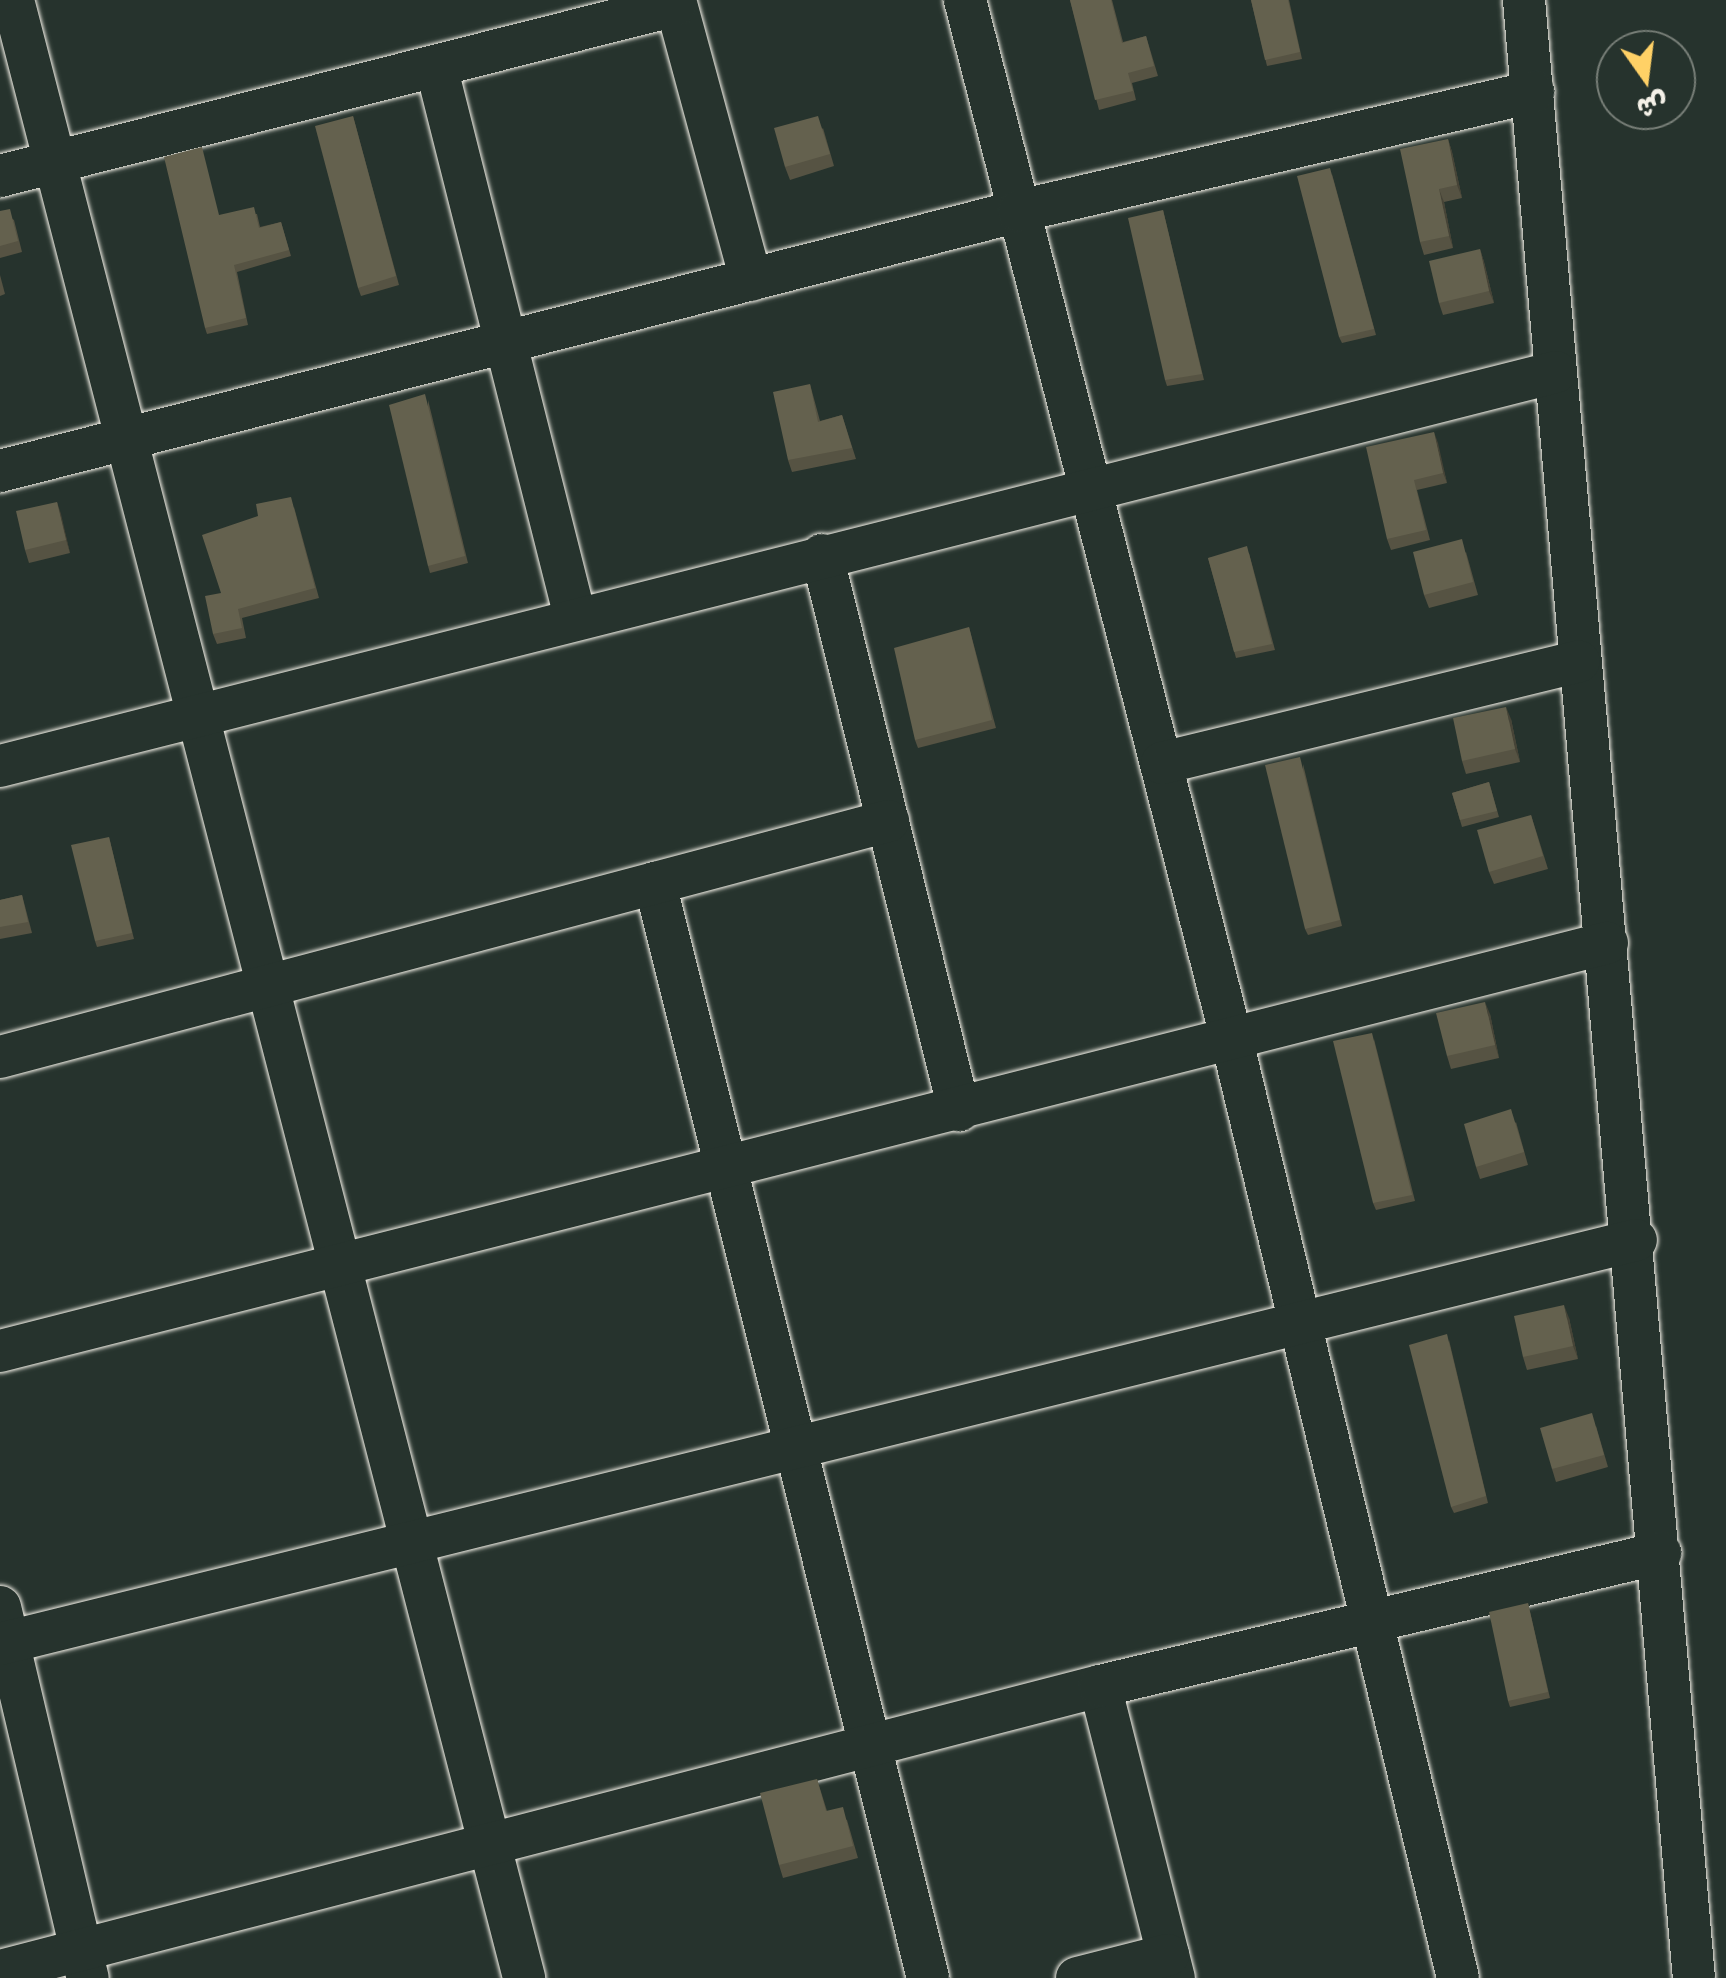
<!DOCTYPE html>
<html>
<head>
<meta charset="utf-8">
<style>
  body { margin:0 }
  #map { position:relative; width:1726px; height:1978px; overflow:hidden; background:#26332d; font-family:Mali,"Playpen Sans Arabic",sans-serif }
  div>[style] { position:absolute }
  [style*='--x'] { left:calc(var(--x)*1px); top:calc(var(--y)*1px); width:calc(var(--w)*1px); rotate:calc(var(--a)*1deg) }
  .roads { filter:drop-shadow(0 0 2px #f4f1e8) drop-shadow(0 0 2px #f4f1e8) }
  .minor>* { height:42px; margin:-21px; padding:0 21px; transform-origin:21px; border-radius:21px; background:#26332d }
  .wall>* { inset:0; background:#565343 }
  .shaded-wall>* { inset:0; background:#464437 }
  .building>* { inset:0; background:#64614e }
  span { translate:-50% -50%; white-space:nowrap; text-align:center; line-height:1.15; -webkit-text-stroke:10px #26332d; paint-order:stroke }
  .north { position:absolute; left:1596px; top:30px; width:100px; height:100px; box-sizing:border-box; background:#26332d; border:2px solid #787f78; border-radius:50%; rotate:166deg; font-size:28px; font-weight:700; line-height:40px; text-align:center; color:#f4f1e8 }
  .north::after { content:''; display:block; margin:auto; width:35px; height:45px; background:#ffd166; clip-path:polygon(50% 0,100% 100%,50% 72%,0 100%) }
</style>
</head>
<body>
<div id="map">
  <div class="roads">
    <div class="minor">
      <div style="--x:13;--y:0;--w:2043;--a:75.51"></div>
      <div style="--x:675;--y:0;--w:290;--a:74.8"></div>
      <div style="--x:965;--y:0;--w:1075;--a:75.61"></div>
      <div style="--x:1232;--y:1041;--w:964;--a:76.44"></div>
      <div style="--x:1524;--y:0;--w:1985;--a:85.09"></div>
      <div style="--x:436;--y:66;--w:568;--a:75.84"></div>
      <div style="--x:0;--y:176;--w:697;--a:-14.2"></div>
      <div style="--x:0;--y:471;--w:1052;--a:-14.31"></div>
      <div style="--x:1019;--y:211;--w:528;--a:-13.04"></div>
      <div style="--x:822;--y:555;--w:572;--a:76.13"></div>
      <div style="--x:1162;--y:763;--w:429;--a:-13.7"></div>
      <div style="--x:0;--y:766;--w:1605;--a:-14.21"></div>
      <div style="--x:655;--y:883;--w:1129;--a:76"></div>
      <div style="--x:0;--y:1057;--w:919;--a:-14.88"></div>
      <div style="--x:0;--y:1351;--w:1658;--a:-14.25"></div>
      <div style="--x:0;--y:1607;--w:381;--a:76.7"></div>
      <div style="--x:0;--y:1644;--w:1685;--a:-13.87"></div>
      <div style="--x:1100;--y:1686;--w:301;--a:75.8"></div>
      <div style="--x:0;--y:1971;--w:1136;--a:-14.53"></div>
      <div style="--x:1100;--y:1686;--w:576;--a:-13.36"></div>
      <div style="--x:1077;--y:1978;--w:94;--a:-14.2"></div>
    </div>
  </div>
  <div class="wall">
    <div style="clip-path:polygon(1070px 0,1112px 0,1123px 42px,1146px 36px,1158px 76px,1132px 83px,1136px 100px,1099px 110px)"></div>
    <div style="clip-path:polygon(1251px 0,1289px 0,1302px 59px,1267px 66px)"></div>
    <div style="clip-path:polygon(353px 116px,399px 285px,361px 296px,358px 288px)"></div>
    <div style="clip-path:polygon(823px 128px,834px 166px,790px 180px,785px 167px)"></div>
    <div style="clip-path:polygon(1448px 139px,1452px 152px,1462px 198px,1444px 202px,1453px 248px,1424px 255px,1420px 242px)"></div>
    <div style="clip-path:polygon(1332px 174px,1376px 335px,1342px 343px,1339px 337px)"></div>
    <div style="clip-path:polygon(1163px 210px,1204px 380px,1167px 386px,1165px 380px)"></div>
    <div style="clip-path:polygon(0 211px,14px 220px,22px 252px,0 258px)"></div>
    <div style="clip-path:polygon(257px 214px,260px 227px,281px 222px,291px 256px,237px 272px,248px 325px,207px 334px,205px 328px,219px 215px)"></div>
    <div style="clip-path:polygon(1480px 249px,1484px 262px,1494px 303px,1443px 315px,1439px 303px)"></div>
    <div style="clip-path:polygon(0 275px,5px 294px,0 296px)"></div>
    <div style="clip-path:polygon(810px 384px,820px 421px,842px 415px,856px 459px,792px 472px,788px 460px)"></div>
    <div style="clip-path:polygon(428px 400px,468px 563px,430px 573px,428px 566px)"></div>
    <div style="clip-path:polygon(1434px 432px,1447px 483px,1417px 490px,1430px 540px,1391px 550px,1387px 539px)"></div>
    <div style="clip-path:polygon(57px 502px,70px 553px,29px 563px,25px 550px)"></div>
    <div style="clip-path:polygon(294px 507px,319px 598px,242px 618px,246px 638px,217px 644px,213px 634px,221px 593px)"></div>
    <div style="clip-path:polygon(1466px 552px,1478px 595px,1429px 608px,1424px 595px)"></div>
    <div style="clip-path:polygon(1249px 553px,1275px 650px,1236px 658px,1208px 558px)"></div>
    <div style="clip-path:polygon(969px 627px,996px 728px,918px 748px,915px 740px)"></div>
    <div style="clip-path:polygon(1511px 719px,1520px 762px,1466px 774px,1462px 761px)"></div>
    <div style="clip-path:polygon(1303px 764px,1342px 926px,1308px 935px,1305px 929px)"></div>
    <div style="clip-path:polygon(1489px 782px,1499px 817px,1462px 827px,1452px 793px)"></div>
    <div style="clip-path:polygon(1531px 815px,1548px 869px,1494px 884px,1489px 872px)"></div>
    <div style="clip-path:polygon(109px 837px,134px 939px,97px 947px,95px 941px)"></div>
    <div style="clip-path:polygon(22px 895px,32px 933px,0 939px,0 900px)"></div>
    <div style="clip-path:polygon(1490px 1014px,1499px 1058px,1451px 1069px,1447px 1056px)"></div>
    <div style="clip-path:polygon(1374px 1039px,1415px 1201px,1376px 1210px,1373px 1203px)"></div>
    <div style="clip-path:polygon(1516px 1122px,1528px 1165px,1480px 1179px,1476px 1167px)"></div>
    <div style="clip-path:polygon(1569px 1318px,1578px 1359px,1527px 1370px,1523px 1357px)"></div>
    <div style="clip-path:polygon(1449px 1340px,1488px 1503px,1454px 1513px,1451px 1507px)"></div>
    <div style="clip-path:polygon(1596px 1426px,1608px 1467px,1556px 1482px,1552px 1469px)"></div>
    <div style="clip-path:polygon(1528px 1603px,1550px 1698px,1510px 1707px,1508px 1701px)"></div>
    <div style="clip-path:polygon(817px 1779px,827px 1811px,847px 1820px,858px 1858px,783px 1878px,779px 1865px)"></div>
  </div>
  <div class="shaded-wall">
    <div style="clip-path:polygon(1448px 139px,1452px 152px,1462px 198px,1457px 185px)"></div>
    <div style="clip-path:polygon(1439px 189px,1444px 202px,1453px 248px,1449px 236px)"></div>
    <div style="clip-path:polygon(1480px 249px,1484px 262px,1494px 303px,1489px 291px)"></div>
    <div style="clip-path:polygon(1434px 432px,1438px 443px,1447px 483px,1443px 473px)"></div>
    <div style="clip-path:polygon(57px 502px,61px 514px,70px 553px,66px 540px)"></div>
    <div style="clip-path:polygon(1506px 707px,1511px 719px,1520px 762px,1515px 749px)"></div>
    <div style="clip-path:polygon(1485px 1002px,1490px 1014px,1499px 1058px,1495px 1045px)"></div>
    <div style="clip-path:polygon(1564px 1305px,1569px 1318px,1578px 1359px,1573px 1346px)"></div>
  </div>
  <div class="building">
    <div style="clip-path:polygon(1070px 0,1111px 0,1122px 43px,1146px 36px,1154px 66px,1128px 73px,1133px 91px,1095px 100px)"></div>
    <div style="clip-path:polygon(1251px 0,1288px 0,1300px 52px,1265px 60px)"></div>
    <div style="clip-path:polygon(353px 116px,396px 276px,358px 288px,315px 126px)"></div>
    <div style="clip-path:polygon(818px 116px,830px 154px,785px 167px,774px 128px)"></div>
    <div style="clip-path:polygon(1448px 139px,1457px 185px,1439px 189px,1449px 236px,1420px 242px,1400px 149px)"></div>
    <div style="clip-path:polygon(202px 147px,219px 215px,254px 207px,259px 228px,281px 222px,289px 250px,234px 265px,246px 318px,205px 328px,164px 157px)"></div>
    <div style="clip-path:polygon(1330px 168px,1374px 329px,1339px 337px,1297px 176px)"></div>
    <div style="clip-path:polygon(10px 209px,18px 241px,0 246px,0 211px)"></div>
    <div style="clip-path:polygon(1163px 210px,1202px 374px,1165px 380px,1128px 218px)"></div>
    <div style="clip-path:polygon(1480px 249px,1489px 291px,1439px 303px,1429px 261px)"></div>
    <div style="clip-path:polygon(810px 384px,818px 422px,842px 415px,852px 448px,788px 460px,773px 392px)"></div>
    <div style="clip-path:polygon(425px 394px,465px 556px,428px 566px,389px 405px)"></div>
    <div style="clip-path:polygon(1434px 432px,1443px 473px,1414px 480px,1426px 530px,1387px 539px,1366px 447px)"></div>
    <div style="clip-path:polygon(291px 497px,315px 588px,238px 609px,242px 628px,213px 634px,205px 596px,221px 593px,202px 535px,258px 516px,256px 504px)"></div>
    <div style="clip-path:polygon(57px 502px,66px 540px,25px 550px,16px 511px)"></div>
    <div style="clip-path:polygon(1462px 539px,1473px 582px,1424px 595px,1413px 552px)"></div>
    <div style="clip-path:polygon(1247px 546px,1272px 644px,1234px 652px,1208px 558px)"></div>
    <div style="clip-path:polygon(969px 627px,992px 720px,915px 740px,894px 648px)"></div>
    <div style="clip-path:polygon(1506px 707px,1515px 749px,1462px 761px,1453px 718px)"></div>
    <div style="clip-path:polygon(1300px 757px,1340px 920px,1305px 929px,1265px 765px)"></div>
    <div style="clip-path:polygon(1489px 782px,1497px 811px,1460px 820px,1452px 793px)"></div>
    <div style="clip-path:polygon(1531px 815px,1543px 856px,1489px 872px,1477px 830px)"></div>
    <div style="clip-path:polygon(109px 837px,132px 933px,95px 941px,71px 845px)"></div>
    <div style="clip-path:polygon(22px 895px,28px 922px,0 927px,0 900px)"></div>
    <div style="clip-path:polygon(1485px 1002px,1495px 1045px,1447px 1056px,1436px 1013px)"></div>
    <div style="clip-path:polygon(1372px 1033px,1412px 1195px,1373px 1203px,1333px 1041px)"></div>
    <div style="clip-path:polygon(1511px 1109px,1524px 1152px,1476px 1167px,1464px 1124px)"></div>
    <div style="clip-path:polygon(1564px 1305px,1573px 1346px,1523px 1357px,1514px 1316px)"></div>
    <div style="clip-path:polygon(1447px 1334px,1486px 1496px,1451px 1507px,1409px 1345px)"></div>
    <div style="clip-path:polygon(1592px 1413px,1604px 1455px,1552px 1469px,1540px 1428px)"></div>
    <div style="clip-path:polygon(1528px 1603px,1548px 1692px,1508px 1701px,1489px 1612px)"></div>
    <div style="clip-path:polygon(817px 1779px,826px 1811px,843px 1807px,853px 1846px,779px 1865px,760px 1793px)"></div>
  </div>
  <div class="north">ش</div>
</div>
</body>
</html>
